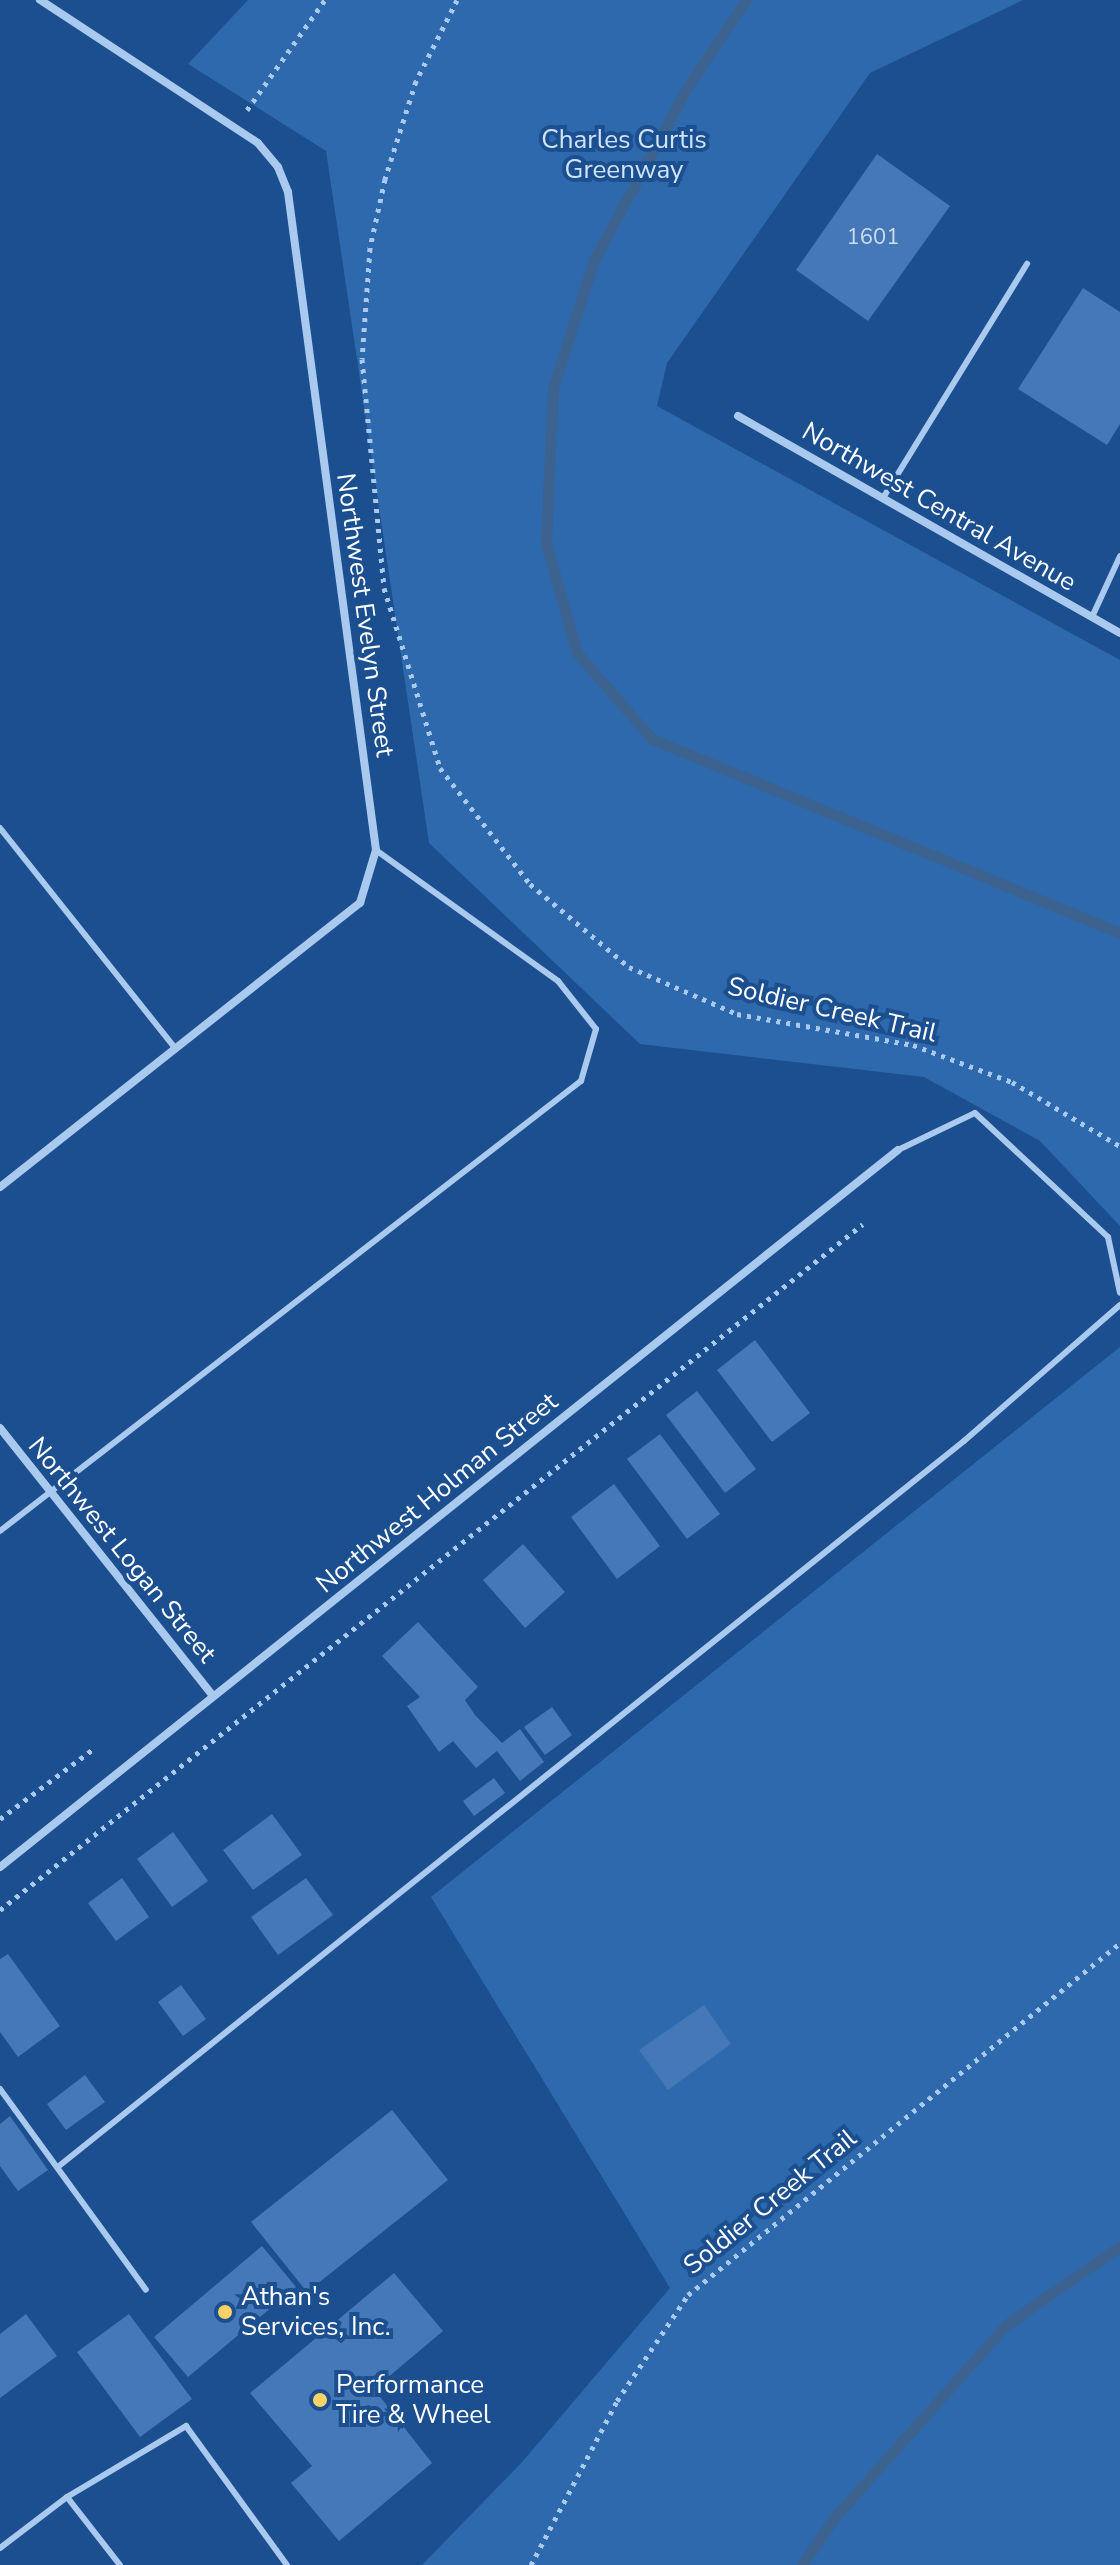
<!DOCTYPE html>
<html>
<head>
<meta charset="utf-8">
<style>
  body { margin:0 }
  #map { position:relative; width:1120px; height:2565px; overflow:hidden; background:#1b4f8f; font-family:"Nunito Sans",sans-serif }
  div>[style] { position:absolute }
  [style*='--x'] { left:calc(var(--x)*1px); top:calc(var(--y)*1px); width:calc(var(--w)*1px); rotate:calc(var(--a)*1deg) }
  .green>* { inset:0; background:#2e69ad }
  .stream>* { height:11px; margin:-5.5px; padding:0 5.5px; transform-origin:5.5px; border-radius:5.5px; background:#3c6290 }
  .building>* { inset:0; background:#4478b7 }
  .path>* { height:5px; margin-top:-2.5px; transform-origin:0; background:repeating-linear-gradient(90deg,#a9c9ee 0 4px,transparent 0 10px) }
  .lane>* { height:6px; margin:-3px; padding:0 3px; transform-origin:3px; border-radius:3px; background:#a9c9ee }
  .street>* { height:8px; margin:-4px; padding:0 4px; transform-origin:4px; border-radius:4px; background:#a9c9ee }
  .dots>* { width:22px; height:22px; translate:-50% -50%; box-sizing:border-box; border:4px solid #1b4f8f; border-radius:50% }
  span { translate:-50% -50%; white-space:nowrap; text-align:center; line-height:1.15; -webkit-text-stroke:8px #1b4f8f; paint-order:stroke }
  .number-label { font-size:22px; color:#d0dded }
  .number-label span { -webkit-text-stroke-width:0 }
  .park-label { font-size:26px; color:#cfe3fa }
  .street-label { font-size:26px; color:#fff }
  .poi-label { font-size:26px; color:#fff }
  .left { translate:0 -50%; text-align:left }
</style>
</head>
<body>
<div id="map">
  <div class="green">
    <div style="clip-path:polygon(248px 0,1023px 0,870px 73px,667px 363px,657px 406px,1120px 660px,1120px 1226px,1040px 1141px,924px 1077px,640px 1044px,429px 843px,326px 151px,188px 64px)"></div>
    <div style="clip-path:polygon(1120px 1347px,1120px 2565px,422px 2565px,523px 2461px,670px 2288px,431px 1897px)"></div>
  </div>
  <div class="stream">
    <div style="--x:746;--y:0;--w:104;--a:124"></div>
    <div style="--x:688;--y:86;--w:198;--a:118.4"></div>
    <div style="--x:594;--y:260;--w:134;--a:107.8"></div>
    <div style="--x:553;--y:388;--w:155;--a:92.6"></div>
    <div style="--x:546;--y:543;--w:114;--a:74.3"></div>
    <div style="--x:577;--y:653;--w:114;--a:48.9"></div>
    <div style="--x:652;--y:739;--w:507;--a:22.52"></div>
    <div style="--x:802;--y:2565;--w:57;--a:-55.8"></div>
    <div style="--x:834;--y:2518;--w:259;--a:-48.3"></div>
    <div style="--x:1006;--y:2325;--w:139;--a:-34.7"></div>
  </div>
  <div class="building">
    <div style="clip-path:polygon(877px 154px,950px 206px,868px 321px,796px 270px)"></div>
    <div style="clip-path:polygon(1083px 288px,1120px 312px,1120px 424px,1107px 445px,1018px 389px)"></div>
    <div style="clip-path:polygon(755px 1340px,810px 1413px,772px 1442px,717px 1370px)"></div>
    <div style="clip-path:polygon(697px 1391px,756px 1469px,725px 1493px,666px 1415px)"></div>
    <div style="clip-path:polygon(660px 1434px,720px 1514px,687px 1539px,627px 1459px)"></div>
    <div style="clip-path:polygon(614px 1484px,660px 1546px,617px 1579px,571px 1517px)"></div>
    <div style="clip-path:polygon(523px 1544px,565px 1592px,525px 1628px,483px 1580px)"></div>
    <div style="clip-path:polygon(418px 1622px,478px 1687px,465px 1700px,475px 1715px,502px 1743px,520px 1729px,544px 1762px,520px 1781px,497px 1751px,476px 1768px,453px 1741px,439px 1752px,407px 1706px,420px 1697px,382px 1656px)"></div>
    <div style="clip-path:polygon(552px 1707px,572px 1735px,545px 1755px,524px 1727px)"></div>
    <div style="clip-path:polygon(494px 1778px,505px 1793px,474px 1816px,463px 1801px)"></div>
    <div style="clip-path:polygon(272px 1814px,302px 1855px,253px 1890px,223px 1850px)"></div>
    <div style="clip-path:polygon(173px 1832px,208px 1881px,172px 1907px,137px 1859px)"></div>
    <div style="clip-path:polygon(122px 1878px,149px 1917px,116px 1941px,88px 1903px)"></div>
    <div style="clip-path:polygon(306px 1878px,333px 1915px,278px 1955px,251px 1917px)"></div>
    <div style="clip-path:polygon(8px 1954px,60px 2026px,18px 2057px,0 2032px,0 1959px)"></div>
    <div style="clip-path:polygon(181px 1985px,206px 2019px,183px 2036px,158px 2002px)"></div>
    <div style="clip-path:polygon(704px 2005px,731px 2044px,668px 2090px,639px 2050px)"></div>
    <div style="clip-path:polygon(85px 2075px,105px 2102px,66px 2130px,47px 2104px)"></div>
    <div style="clip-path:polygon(392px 2110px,448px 2180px,307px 2292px,251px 2222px)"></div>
    <div style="clip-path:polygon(10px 2116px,48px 2170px,18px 2191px,0 2166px,0 2124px)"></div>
    <div style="clip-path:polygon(262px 2246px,296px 2287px,188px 2377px,154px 2337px)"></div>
    <div style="clip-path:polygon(394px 2273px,443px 2331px,374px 2389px,432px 2463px,339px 2541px,291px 2483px,312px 2466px,250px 2393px)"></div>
    <div style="clip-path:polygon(26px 2314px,57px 2356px,0 2398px,0 2334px)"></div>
    <div style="clip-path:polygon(129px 2314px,192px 2399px,140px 2437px,77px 2352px)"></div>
  </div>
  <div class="path">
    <div style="--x:457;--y:0;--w:91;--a:116.8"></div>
    <div style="--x:416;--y:81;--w:103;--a:107.6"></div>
    <div style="--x:385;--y:179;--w:71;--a:102.3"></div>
    <div style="--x:370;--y:248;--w:111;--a:94.1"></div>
    <div style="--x:362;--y:359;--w:230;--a:84.5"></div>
    <div style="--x:384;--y:588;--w:189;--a:72.7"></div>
    <div style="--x:440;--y:768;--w:147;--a:52.2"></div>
    <div style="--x:530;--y:884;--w:129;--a:40"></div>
    <div style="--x:629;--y:967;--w:118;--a:23.5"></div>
    <div style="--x:737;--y:1014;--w:179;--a:10"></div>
    <div style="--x:913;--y:1045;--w:106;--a:20.5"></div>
    <div style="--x:1012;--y:1082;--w:126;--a:30.7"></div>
    <div style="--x:247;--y:110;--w:135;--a:-54.7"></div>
    <div style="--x:0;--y:1819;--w:115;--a:-36.9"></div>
    <div style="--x:0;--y:1910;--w:1102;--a:-38.48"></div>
    <div style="--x:531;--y:2565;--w:185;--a:-62.3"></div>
    <div style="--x:617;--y:2401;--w:128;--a:-56.2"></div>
    <div style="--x:688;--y:2295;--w:557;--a:-39.17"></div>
  </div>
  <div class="lane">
    <div style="--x:883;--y:498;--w:275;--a:-58.4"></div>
    <div style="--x:1092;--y:617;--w:67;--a:-65.3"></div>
    <div style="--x:0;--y:828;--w:281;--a:51.5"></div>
    <div style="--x:898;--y:1150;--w:85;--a:-25.7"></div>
    <div style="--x:975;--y:1113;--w:182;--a:43"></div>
    <div style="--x:1108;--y:1237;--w:57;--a:77.9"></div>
    <div style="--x:0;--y:1531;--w:735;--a:-37.76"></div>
    <div style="--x:581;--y:1081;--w:54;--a:-73.9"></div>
    <div style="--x:596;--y:1029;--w:61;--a:-128.4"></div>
    <div style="--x:558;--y:981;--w:224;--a:-144.3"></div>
    <div style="--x:0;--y:2089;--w:248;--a:54"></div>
    <div style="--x:59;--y:2166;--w:1160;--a:-38.7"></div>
    <div style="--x:964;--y:1441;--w:207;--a:-41.1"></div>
    <div style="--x:67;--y:2497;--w:139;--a:-30.8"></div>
    <div style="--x:186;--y:2426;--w:172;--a:54"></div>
    <div style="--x:0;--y:2548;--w:84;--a:-37.3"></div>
    <div style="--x:67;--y:2497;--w:86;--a:52.1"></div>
  </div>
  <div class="street">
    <div style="--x:738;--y:416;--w:439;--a:29.6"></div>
    <div style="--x:0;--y:1187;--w:459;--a:-38.3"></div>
    <div style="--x:360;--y:903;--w:55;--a:-73.2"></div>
    <div style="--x:376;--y:850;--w:664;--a:-97.62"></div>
    <div style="--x:288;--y:192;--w:27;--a:-112"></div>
    <div style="--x:278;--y:167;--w:31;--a:-130"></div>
    <div style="--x:258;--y:143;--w:261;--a:-146.7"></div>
    <div style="--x:0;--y:1428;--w:342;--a:51.5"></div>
    <div style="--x:0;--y:1867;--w:1149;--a:-38.61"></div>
  </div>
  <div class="dots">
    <div style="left:225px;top:2312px;background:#ffd166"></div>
    <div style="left:320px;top:2400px;background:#ffd166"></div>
  </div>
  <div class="number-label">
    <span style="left:873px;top:238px">1601</span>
  </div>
  <div class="park-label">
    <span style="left:624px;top:155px">Charles Curtis<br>Greenway</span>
  </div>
  <div class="street-label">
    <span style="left:939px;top:507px;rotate:30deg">Northwest Central Avenue</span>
    <span style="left:365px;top:615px;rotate:82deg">Northwest Evelyn Street</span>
    <span style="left:832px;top:1010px;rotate:13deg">Soldier Creek Trail</span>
    <span style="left:437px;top:1493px;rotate:-39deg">Northwest Holman Street</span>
    <span style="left:122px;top:1550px;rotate:51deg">Northwest Logan Street</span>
    <span style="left:770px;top:2202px;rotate:-39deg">Soldier Creek Trail</span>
  </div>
  <div class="poi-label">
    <span class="left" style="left:241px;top:2312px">Athan's<br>Services, Inc.</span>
    <span class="left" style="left:336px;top:2400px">Performance<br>Tire &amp; Wheel</span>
  </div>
</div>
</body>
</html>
